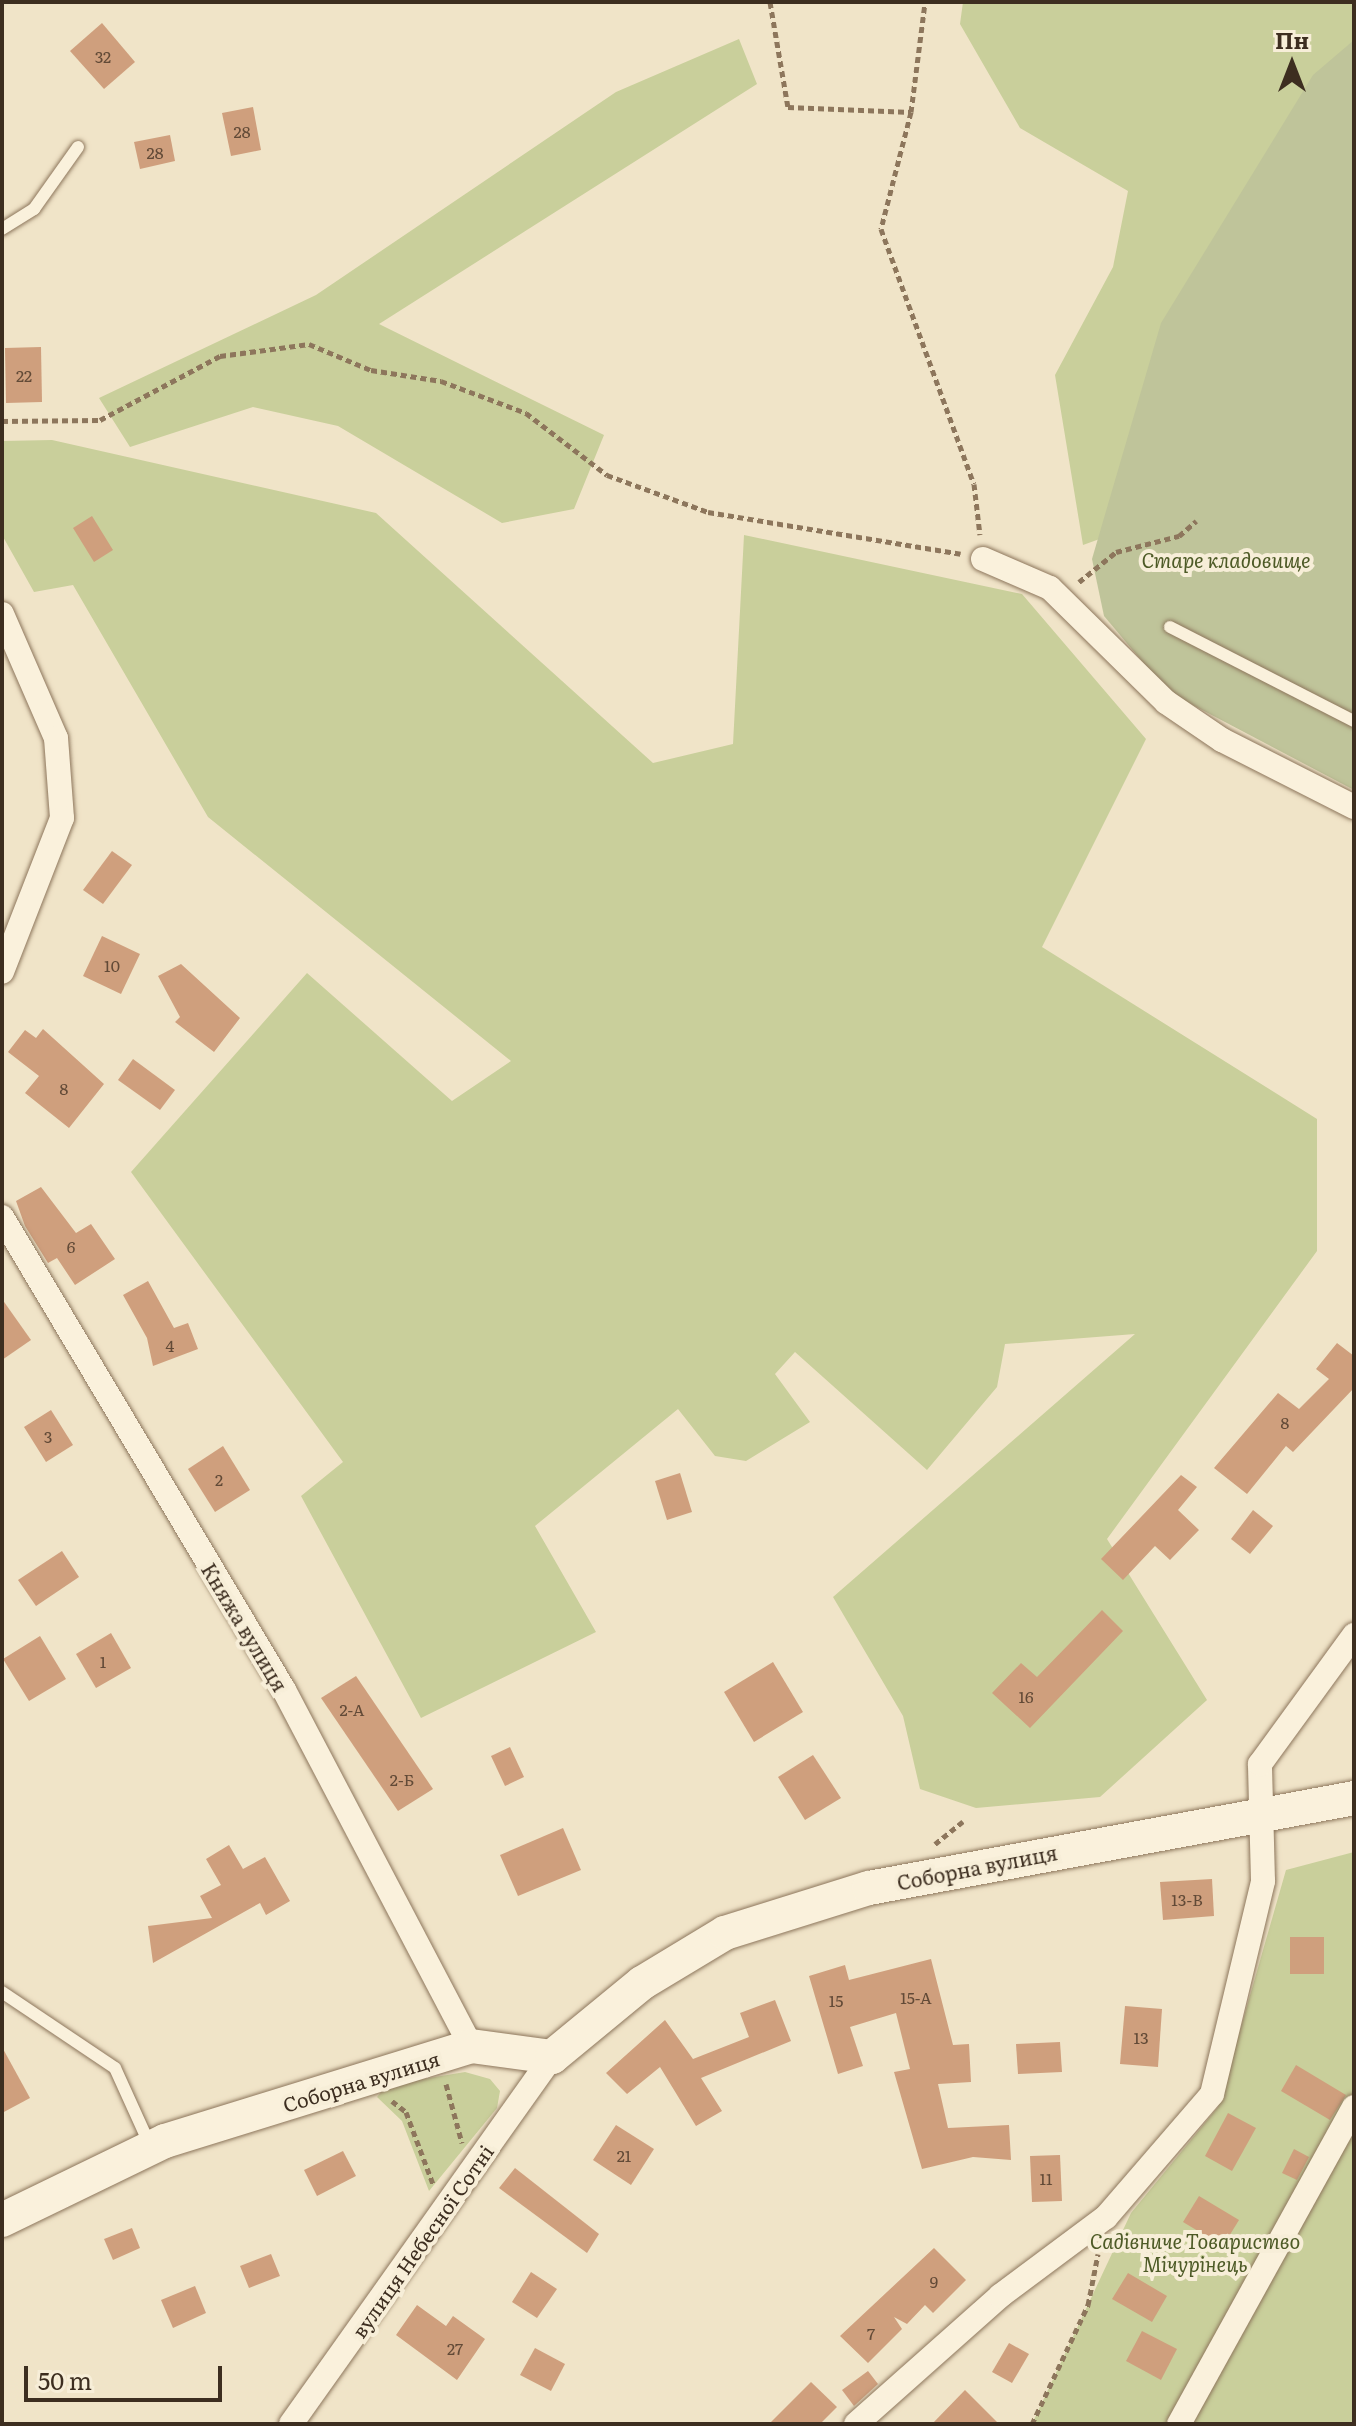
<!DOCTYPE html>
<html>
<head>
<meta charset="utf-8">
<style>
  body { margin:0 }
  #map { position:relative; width:1356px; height:2426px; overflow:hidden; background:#f0e4c8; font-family:Literata,serif }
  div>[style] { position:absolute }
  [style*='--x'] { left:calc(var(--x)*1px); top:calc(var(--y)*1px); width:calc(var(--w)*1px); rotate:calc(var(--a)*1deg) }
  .green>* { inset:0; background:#c9cf9b }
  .cemetery>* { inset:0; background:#bfc49a }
  .building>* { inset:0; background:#cf9f7d }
  .path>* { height:5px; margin-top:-2.5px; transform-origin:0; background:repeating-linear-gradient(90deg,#8d765c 0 6px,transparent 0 10px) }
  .roads { filter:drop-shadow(0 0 2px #8d765c) drop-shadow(0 0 2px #8d765c) }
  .service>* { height:12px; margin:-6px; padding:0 6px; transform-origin:6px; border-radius:6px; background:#faf1dc }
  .minor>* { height:24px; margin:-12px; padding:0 12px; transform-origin:12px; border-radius:12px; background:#faf1dc }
  .secondary>* { height:34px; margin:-17px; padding:0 17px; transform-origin:17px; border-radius:17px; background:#faf1dc }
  span { translate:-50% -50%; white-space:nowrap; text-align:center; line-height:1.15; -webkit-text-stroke:8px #f7eed8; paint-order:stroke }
  .number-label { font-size:16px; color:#624a37 }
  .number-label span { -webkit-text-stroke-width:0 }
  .park-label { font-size:20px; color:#4d5a26; font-style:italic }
  .street-label { font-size:20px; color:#3d2e20 }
  .frame { position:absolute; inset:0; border:4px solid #3d2e20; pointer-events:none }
  .north { position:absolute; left:1252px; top:24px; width:80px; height:80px; -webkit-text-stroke:6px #f7eed8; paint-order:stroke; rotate:0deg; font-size:22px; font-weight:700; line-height:32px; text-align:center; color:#3d2e20 }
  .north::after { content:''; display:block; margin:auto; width:28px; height:36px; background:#3d2e20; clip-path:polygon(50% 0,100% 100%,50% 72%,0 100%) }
  .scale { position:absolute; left:24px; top:2366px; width:198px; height:36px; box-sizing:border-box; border:4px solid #3d2e20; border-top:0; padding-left:10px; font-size:24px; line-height:28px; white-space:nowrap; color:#3d2e20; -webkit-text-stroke:6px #f7eed8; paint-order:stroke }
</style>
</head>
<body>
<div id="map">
  <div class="green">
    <div style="clip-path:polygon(963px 2px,1354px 2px,1354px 426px,1235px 490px,1083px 545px,1055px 375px,1113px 267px,1128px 191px,1020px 128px,960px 24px)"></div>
    <div style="clip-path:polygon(739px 39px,757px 84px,379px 324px,604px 435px,574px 509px,502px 523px,338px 426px,253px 407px,130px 447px,99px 398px,316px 295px,616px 92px)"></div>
    <div style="clip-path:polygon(52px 440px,376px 513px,653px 763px,733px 744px,744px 535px,1022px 594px,1146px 739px,1042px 947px,1317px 1119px,1317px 1251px,1107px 1539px,1207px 1700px,1100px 1797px,976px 1808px,920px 1789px,903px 1716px,833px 1597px,1135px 1334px,1005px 1344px,997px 1387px,927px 1470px,795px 1352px,775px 1374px,810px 1422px,746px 1461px,715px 1456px,678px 1409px,535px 1526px,596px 1632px,421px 1718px,301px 1496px,343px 1462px,131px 1172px,307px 973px,452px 1101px,511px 1061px,208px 817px,73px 585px,34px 592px,2px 535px,2px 441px)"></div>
    <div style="clip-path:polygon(1354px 1852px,1354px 2424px,1032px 2424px,1131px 2213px,1218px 2107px,1286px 1870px)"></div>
    <div style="clip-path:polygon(465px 2072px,490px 2079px,500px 2091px,497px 2108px,429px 2191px,402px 2121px,377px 2097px,387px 2085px)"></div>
  </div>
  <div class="cemetery">
    <div style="clip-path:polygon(1354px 40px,1354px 790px,1168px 692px,1104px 616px,1092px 559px,1161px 323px,1313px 75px)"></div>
  </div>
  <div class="building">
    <div style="clip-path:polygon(102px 23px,135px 62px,104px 89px,70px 51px)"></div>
    <div style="clip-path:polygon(253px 107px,261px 150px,231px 156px,222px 113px)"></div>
    <div style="clip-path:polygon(170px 135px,175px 161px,140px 169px,134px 142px)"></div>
    <div style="clip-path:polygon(41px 347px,42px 402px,6px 403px,5px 348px)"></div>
    <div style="clip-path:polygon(92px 516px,113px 550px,94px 562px,73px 528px)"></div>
    <div style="clip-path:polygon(112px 851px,132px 865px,103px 904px,83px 890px)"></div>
    <div style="clip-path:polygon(102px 936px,140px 954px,121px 994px,83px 976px)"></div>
    <div style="clip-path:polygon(181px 964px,240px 1018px,214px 1052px,175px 1022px,180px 1017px,158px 976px)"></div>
    <div style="clip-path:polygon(43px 1029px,104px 1084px,69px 1128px,25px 1093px,39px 1076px,8px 1052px,25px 1030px,36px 1038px)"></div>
    <div style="clip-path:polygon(133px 1059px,175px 1090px,160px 1110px,118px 1080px)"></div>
    <div style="clip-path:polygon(41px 1187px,76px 1233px,91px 1224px,115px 1259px,75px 1285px,57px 1258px,48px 1263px,25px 1226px,16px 1201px)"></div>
    <div style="clip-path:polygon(148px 1281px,174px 1328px,188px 1323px,198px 1349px,153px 1366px,147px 1338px,123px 1295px)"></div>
    <div style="clip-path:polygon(2px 1299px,31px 1340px,2px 1360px)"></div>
    <div style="clip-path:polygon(1337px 1343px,1354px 1356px,1354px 1388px,1293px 1452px,1286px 1446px,1247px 1494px,1214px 1468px,1278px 1393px,1299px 1409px,1329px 1379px,1316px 1369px)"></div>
    <div style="clip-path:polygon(51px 1410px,73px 1445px,46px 1462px,24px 1427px)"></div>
    <div style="clip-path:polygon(223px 1446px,250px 1490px,215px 1512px,188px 1469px)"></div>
    <div style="clip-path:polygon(680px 1473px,692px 1512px,667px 1520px,655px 1481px)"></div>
    <div style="clip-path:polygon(1181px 1475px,1197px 1487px,1178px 1510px,1199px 1530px,1170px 1560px,1155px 1546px,1123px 1580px,1101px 1559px)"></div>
    <div style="clip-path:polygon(1253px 1510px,1273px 1526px,1250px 1554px,1231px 1539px)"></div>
    <div style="clip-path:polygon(62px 1551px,79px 1577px,36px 1606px,18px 1580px)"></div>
    <div style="clip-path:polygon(1102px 1610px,1123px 1631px,1030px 1728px,992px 1693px,1021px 1663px,1037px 1677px)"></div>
    <div style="clip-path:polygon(111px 1633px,131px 1668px,96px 1688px,76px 1654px)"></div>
    <div style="clip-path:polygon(40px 1636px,66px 1679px,29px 1701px,3px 1659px)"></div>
    <div style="clip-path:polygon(773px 1662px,803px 1712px,754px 1742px,724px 1692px)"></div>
    <div style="clip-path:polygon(356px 1676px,433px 1789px,398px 1811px,321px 1698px)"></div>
    <div style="clip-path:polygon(510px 1747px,524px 1777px,505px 1786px,491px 1756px)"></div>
    <div style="clip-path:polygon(813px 1755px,841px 1798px,805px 1820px,778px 1777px)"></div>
    <div style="clip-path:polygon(563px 1828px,581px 1870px,518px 1896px,500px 1855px)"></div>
    <div style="clip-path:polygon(229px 1845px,243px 1869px,265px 1857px,290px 1901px,266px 1915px,260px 1903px,153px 1963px,148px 1926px,212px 1918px,200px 1896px,221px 1885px,206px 1859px)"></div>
    <div style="clip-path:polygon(1212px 1879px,1214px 1916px,1163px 1920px,1160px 1882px)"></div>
    <div style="clip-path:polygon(1290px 1937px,1324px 1937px,1324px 1974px,1290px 1974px)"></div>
    <div style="clip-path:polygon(931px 1959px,953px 2045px,969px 2044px,971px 2082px,938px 2084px,948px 2128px,1009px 2125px,1011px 2160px,973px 2157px,922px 2169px,894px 2072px,910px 2069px,896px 2013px,850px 2027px,863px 2066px,838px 2074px,809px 1976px,845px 1965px,849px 1980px)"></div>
    <div style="clip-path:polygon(775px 2000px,791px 2041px,701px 2078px,722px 2111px,696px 2126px,660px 2067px,627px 2094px,606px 2073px,665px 2020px,693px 2059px,749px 2037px,740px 2013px)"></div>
    <div style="clip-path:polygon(1125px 2006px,1162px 2009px,1158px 2067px,1120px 2064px)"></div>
    <div style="clip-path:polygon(1060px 2042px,1062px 2072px,1018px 2074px,1016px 2044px)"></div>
    <div style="clip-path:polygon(2px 2047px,30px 2098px,2px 2113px)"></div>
    <div style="clip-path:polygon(1296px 2065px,1346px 2095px,1330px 2120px,1281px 2091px)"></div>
    <div style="clip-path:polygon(1228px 2113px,1256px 2128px,1232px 2171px,1205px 2156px)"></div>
    <div style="clip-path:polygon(616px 2125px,654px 2149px,631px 2185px,593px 2160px)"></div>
    <div style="clip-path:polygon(1294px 2149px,1309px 2157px,1297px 2180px,1282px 2173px)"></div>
    <div style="clip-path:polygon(343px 2151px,356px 2176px,317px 2196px,304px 2170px)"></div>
    <div style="clip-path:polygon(1060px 2155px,1062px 2201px,1032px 2202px,1030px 2156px)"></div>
    <div style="clip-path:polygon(515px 2168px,599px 2234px,587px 2253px,499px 2188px)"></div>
    <div style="clip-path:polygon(1199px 2196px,1239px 2220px,1223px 2246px,1183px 2222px)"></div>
    <div style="clip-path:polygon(132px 2228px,140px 2248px,113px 2260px,104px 2239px)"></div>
    <div style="clip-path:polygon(934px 2248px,966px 2280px,933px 2313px,925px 2305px,907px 2324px,894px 2317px,902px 2329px,868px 2363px,840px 2336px)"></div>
    <div style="clip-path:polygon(271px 2254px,280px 2276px,249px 2288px,240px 2266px)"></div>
    <div style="clip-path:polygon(531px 2272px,557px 2289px,537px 2318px,512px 2302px)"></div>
    <div style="clip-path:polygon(1128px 2273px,1167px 2296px,1152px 2322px,1112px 2299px)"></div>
    <div style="clip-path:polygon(195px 2286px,206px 2313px,173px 2328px,161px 2300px)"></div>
    <div style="clip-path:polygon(417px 2305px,446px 2326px,453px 2316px,485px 2339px,457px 2380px,396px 2335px)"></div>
    <div style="clip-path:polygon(1142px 2331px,1177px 2349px,1161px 2380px,1126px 2361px)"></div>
    <div style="clip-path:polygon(1009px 2343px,1029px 2354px,1012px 2383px,992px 2372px)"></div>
    <div style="clip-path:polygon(535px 2348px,565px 2364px,551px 2391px,520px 2375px)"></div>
    <div style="clip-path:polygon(868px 2371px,878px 2384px,854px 2406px,842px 2390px)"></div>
    <div style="clip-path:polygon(811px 2382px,837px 2407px,820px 2424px,769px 2424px)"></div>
    <div style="clip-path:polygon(965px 2390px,999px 2424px,932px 2424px)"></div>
  </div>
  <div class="path">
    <div style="--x:770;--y:2;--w:107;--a:80.3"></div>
    <div style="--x:788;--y:107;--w:123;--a:2.3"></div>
    <div style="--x:911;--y:112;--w:121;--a:104.4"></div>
    <div style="--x:881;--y:229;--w:271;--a:70"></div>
    <div style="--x:974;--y:484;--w:51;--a:83.3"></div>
    <div style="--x:911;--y:112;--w:111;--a:-82.7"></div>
    <div style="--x:2;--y:421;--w:98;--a:-0.6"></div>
    <div style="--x:100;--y:420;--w:136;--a:-28.1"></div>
    <div style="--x:220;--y:356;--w:90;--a:-7.7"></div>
    <div style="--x:309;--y:344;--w:67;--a:22.8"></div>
    <div style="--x:371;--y:370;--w:71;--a:8.9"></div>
    <div style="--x:441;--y:381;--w:91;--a:20.6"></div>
    <div style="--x:526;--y:413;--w:102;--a:37.4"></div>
    <div style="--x:607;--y:475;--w:108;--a:20.1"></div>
    <div style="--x:708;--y:512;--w:256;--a:9.4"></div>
    <div style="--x:1079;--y:582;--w:48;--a:-39"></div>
    <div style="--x:1116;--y:552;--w:65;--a:-14.3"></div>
    <div style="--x:1179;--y:536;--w:23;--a:-41"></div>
    <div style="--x:935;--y:1844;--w:36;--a:-39"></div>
    <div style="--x:446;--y:2084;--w:61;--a:74.8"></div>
    <div style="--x:392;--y:2101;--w:18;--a:38"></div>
    <div style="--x:406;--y:2112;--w:77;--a:69.4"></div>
    <div style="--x:1032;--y:2424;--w:132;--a:-64.8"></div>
    <div style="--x:1088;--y:2305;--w:52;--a:-78.9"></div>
  </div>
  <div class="roads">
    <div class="service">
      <div style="--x:2;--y:229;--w:38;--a:-32"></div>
      <div style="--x:34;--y:209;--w:76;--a:-54.6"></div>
      <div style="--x:1170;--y:627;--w:207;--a:27.1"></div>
      <div style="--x:2;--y:1992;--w:136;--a:33.9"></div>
      <div style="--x:115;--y:2068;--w:85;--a:65.6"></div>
    </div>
    <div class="minor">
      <div style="--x:983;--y:559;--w:73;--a:23.4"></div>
      <div style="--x:1050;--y:588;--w:163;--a:44.5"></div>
      <div style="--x:1166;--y:702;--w:68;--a:34.2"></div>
      <div style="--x:1222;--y:740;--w:148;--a:26.9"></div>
      <div style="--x:2;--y:614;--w:135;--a:66.5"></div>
      <div style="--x:56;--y:738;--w:80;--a:85.7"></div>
      <div style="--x:62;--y:818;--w:165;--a:111.3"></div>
      <div style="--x:2;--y:1217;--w:551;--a:59.2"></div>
      <div style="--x:284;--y:1690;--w:402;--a:62.3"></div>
      <div style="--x:291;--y:2424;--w:450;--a:-54.6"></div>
      <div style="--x:856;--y:2424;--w:193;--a:-41.6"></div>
      <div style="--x:1000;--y:2296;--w:132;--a:-36.7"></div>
      <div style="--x:1106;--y:2217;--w:162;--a:-49.2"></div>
      <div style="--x:1212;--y:2094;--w:219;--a:-76.5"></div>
      <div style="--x:1263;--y:1881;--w:117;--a:-91.5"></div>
      <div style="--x:1260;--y:1764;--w:160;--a:-53.9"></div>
      <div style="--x:1179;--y:2424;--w:362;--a:-61.1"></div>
    </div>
    <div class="secondary">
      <div style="--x:2;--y:2220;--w:181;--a:-25.9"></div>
      <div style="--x:165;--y:2141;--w:320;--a:-17.2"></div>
      <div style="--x:471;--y:2046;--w:82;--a:7.7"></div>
      <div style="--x:552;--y:2057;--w:117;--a:-39.4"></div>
      <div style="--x:642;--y:1983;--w:97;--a:-31.1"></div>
      <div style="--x:725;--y:1933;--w:151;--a:-17.4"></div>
      <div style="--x:869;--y:1888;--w:493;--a:-10.5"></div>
    </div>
  </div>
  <div class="number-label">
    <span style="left:103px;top:56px">32</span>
    <span style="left:242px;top:131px">28</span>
    <span style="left:155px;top:152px">28</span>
    <span style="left:24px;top:375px">22</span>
    <span style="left:112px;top:965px">10</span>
    <span style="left:64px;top:1088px">8</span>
    <span style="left:71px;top:1246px">6</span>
    <span style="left:170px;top:1345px">4</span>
    <span style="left:1285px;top:1422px">8</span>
    <span style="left:48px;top:1436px">3</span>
    <span style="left:219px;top:1479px">2</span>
    <span style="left:103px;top:1661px">1</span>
    <span style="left:1026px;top:1696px">16</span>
    <span style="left:352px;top:1709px">2-А</span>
    <span style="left:402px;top:1779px">2-Б</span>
    <span style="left:1187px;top:1899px">13-В</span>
    <span style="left:916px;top:1997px">15-А</span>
    <span style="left:836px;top:2000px">15</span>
    <span style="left:1141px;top:2037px">13</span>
    <span style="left:624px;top:2155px">21</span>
    <span style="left:1046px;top:2178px">11</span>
    <span style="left:934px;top:2281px">9</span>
    <span style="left:871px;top:2333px">7</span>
    <span style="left:455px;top:2348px">27</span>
  </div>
  <div class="park-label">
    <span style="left:1226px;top:559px">Старе кладовище</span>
    <span style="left:1195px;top:2252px">Садівниче Товариство<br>Мічурінець</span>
  </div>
  <div class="street-label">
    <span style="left:245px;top:1627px;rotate:59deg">Княжа вулиця</span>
    <span style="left:977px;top:1867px;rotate:-11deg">Соборна вулиця</span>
    <span style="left:361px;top:2081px;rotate:-17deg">Соборна вулиця</span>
    <span style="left:422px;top:2241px;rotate:-55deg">вулиця Небесної Сотні</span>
  </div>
  <div class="frame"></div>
  <div class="north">Пн</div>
  <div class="scale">50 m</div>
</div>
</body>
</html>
